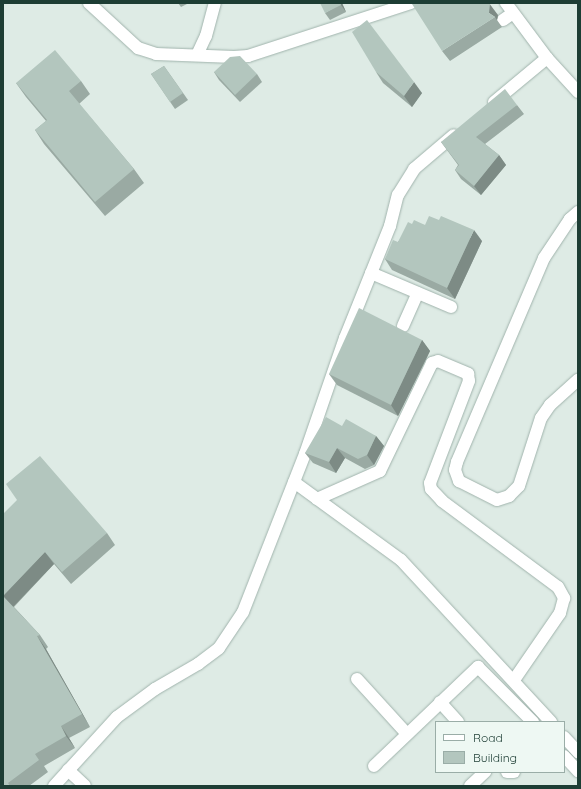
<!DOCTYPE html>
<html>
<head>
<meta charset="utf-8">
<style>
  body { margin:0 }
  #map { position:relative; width:581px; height:789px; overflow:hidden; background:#deebe5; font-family:Quicksand,sans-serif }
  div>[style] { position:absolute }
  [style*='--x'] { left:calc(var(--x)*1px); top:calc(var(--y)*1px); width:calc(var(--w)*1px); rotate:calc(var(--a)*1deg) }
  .roads { filter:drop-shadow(0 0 1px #a0b3ac) drop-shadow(0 0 1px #a0b3ac) }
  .minor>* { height:12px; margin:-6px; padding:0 6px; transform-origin:6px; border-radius:6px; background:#fff }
  .wall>* { inset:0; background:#9aaaa3 }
  .shaded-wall>* { inset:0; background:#7d8b85 }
  .building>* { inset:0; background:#b3c6be }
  span { translate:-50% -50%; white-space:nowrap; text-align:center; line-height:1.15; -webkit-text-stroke:3px #eef8f3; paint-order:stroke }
  .frame { position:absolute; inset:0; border:4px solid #1d3d34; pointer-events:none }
  .legend { position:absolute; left:435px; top:721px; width:130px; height:52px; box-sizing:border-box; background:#eef8f3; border:1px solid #9aada7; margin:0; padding:5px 7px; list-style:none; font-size:12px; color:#1d3d34 }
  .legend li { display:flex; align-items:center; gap:8px; height:20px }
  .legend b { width:20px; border:1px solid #9aada7 }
</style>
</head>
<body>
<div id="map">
  <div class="roads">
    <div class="minor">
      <div style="--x:89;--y:3;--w:67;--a:42.6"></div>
      <div style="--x:138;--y:48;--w:19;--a:18"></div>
      <div style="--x:156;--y:54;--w:78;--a:2.2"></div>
      <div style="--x:234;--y:57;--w:14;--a:-4"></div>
      <div style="--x:248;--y:56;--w:171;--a:-18"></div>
      <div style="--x:506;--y:3;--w:69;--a:53.3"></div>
      <div style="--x:547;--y:58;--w:46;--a:47.6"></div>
      <div style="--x:503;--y:20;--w:12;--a:-35"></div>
      <div style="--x:197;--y:55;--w:21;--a:-65"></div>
      <div style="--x:206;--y:36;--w:34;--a:-75"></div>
      <div style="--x:494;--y:102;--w:69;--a:-39.7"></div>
      <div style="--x:578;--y:212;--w:11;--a:139"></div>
      <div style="--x:570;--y:219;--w:47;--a:123.7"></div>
      <div style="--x:544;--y:258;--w:222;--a:113.1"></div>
      <div style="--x:457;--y:462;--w:8;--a:104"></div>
      <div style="--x:455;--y:470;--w:12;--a:70"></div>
      <div style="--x:459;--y:481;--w:42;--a:26.6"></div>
      <div style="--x:497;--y:500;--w:13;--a:-18"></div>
      <div style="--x:509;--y:496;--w:14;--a:-45"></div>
      <div style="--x:519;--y:486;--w:71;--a:-72.1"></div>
      <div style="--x:541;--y:418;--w:16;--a:-55"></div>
      <div style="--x:550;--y:405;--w:38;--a:-42"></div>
      <div style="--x:371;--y:273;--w:87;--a:23"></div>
      <div style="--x:403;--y:326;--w:36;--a:-66"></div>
      <div style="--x:294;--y:482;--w:132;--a:36.1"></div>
      <div style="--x:401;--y:560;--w:221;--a:47.2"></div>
      <div style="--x:317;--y:499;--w:69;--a:-24"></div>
      <div style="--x:380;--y:471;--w:120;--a:-64.3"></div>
      <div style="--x:432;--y:363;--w:6;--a:-18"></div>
      <div style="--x:438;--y:361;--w:33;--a:23"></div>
      <div style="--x:468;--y:374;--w:7;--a:82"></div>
      <div style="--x:469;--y:381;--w:109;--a:110.9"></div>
      <div style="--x:430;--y:483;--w:6;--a:81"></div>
      <div style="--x:431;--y:489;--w:16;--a:47"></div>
      <div style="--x:442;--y:501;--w:144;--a:36.6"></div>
      <div style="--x:558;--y:587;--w:13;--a:61"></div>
      <div style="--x:564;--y:598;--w:16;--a:105"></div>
      <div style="--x:560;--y:613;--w:81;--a:124.5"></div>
      <div style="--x:357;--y:679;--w:74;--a:47.7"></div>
      <div style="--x:440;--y:702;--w:27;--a:48"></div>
      <div style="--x:564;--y:737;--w:21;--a:47"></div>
      <div style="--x:564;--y:756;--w:21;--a:47"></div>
      <div style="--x:374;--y:766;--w:144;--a:-43.6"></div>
      <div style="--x:478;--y:667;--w:78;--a:45"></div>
      <div style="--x:68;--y:770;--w:23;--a:43"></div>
      <div style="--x:507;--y:772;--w:7;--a:0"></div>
      <div style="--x:54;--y:786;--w:93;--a:-47.6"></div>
      <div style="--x:117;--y:717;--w:47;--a:-36.4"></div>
      <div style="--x:155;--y:689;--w:50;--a:-30.2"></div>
      <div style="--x:198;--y:664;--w:26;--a:-37"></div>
      <div style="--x:219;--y:648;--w:43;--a:-56.3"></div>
      <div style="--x:243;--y:612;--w:170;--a:-68.6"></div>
      <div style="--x:305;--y:454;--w:123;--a:-71"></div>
      <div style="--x:345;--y:338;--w:121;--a:-68.1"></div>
      <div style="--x:390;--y:226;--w:32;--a:-76"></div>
      <div style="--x:398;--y:195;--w:31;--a:-58"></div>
      <div style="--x:414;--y:169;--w:52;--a:-40.4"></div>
      <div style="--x:470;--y:786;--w:21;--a:-43"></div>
    </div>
  </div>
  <div class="wall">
    <div style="clip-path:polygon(178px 3px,189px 3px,181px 7px)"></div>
    <div style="clip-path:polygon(342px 3px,346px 12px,330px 20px,325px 13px)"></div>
    <div style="clip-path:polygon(498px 15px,497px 20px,502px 27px,450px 61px,442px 51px)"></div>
    <div style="clip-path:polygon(164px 66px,188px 100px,175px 109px,151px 74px)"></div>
    <div style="clip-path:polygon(214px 72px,257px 74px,262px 82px,240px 102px,219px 80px)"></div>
    <div style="clip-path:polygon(376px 72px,422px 93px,412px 107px,383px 83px)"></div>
    <div style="clip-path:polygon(81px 81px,90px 94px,79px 104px,134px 169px,144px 183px,105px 216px,44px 144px,35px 130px,46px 121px,26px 97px,16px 83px)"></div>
    <div style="clip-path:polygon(517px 105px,524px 114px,485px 144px,499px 155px,506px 165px,481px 195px,461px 179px,455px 170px,458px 165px,441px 142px)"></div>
    <div style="clip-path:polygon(412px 224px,425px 225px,482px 241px,455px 299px,392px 270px,385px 259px,398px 242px)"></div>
    <div style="clip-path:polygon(422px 340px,430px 351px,398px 416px,337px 385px,329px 374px)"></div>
    <div style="clip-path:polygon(342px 426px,376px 436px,384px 446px,374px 465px,365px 469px,345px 458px,336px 473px,313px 463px,305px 453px)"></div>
    <div style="clip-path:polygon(3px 514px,107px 533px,115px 545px,71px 584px,54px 564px,14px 607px,40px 635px,48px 647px,46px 649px,90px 727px,69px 738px,75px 748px,44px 766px,48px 772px,29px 786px,3px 786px)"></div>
  </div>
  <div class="shaded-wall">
    <div style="clip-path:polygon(340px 3px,342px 3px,346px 12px,341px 5px)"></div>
    <div style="clip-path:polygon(489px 3px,498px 15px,497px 20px,495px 17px,489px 13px)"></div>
    <div style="clip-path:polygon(414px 82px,422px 93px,412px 107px,404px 96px)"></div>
    <div style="clip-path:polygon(499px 155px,506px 165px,481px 195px,474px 186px)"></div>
    <div style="clip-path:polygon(474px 230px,482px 241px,455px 299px,447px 288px)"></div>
    <div style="clip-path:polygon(422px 340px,430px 351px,398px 416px,391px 405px)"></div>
    <div style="clip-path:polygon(376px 436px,384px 446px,374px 465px,367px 455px)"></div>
    <div style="clip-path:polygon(337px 448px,345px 458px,336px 473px,329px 462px)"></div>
    <div style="clip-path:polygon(45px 552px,54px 564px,12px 608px,3px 596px)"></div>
    <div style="clip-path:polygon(37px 636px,46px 649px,90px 727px,82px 714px)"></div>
    <div style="clip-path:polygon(61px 726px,69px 738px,75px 748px,66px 736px)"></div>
  </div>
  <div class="building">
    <div style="clip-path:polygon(320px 3px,340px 3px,341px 5px,325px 13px)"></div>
    <div style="clip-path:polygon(417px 3px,489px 3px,490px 4px,489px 13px,495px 17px,442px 51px,412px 4px)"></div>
    <div style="clip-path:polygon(367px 20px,414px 82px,404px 96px,376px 72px,352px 32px)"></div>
    <div style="clip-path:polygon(55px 50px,81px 81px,69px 91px,134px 169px,95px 202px,35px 130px,47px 120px,16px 83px)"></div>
    <div style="clip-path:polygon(240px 56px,257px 74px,235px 95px,214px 72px,230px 57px)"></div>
    <div style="clip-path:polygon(164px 66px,183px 93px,170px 102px,151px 74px)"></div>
    <div style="clip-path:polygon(505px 89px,517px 105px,476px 137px,499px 155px,474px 186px,455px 170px,459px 165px,441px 142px)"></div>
    <div style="clip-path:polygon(429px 216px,439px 220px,441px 216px,474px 230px,447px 288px,385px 259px,393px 240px,398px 242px,408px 222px,412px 224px,414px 220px,425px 225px)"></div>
    <div style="clip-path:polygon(359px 308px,422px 340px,391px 405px,329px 374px)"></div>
    <div style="clip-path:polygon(326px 417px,342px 426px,346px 419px,376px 436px,367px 455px,358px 459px,337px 448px,329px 462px,305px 453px)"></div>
    <div style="clip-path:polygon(40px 456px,107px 533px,62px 572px,45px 552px,3px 596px,40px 635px,37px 636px,82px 714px,61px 726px,66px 736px,35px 754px,39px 760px,8px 783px,10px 786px,3px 786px,3px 514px,17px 500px,6px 484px)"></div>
  </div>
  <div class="frame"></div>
  <ul class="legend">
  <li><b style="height:5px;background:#fff"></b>Road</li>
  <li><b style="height:11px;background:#b3c6be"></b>Building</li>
  </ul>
</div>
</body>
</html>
